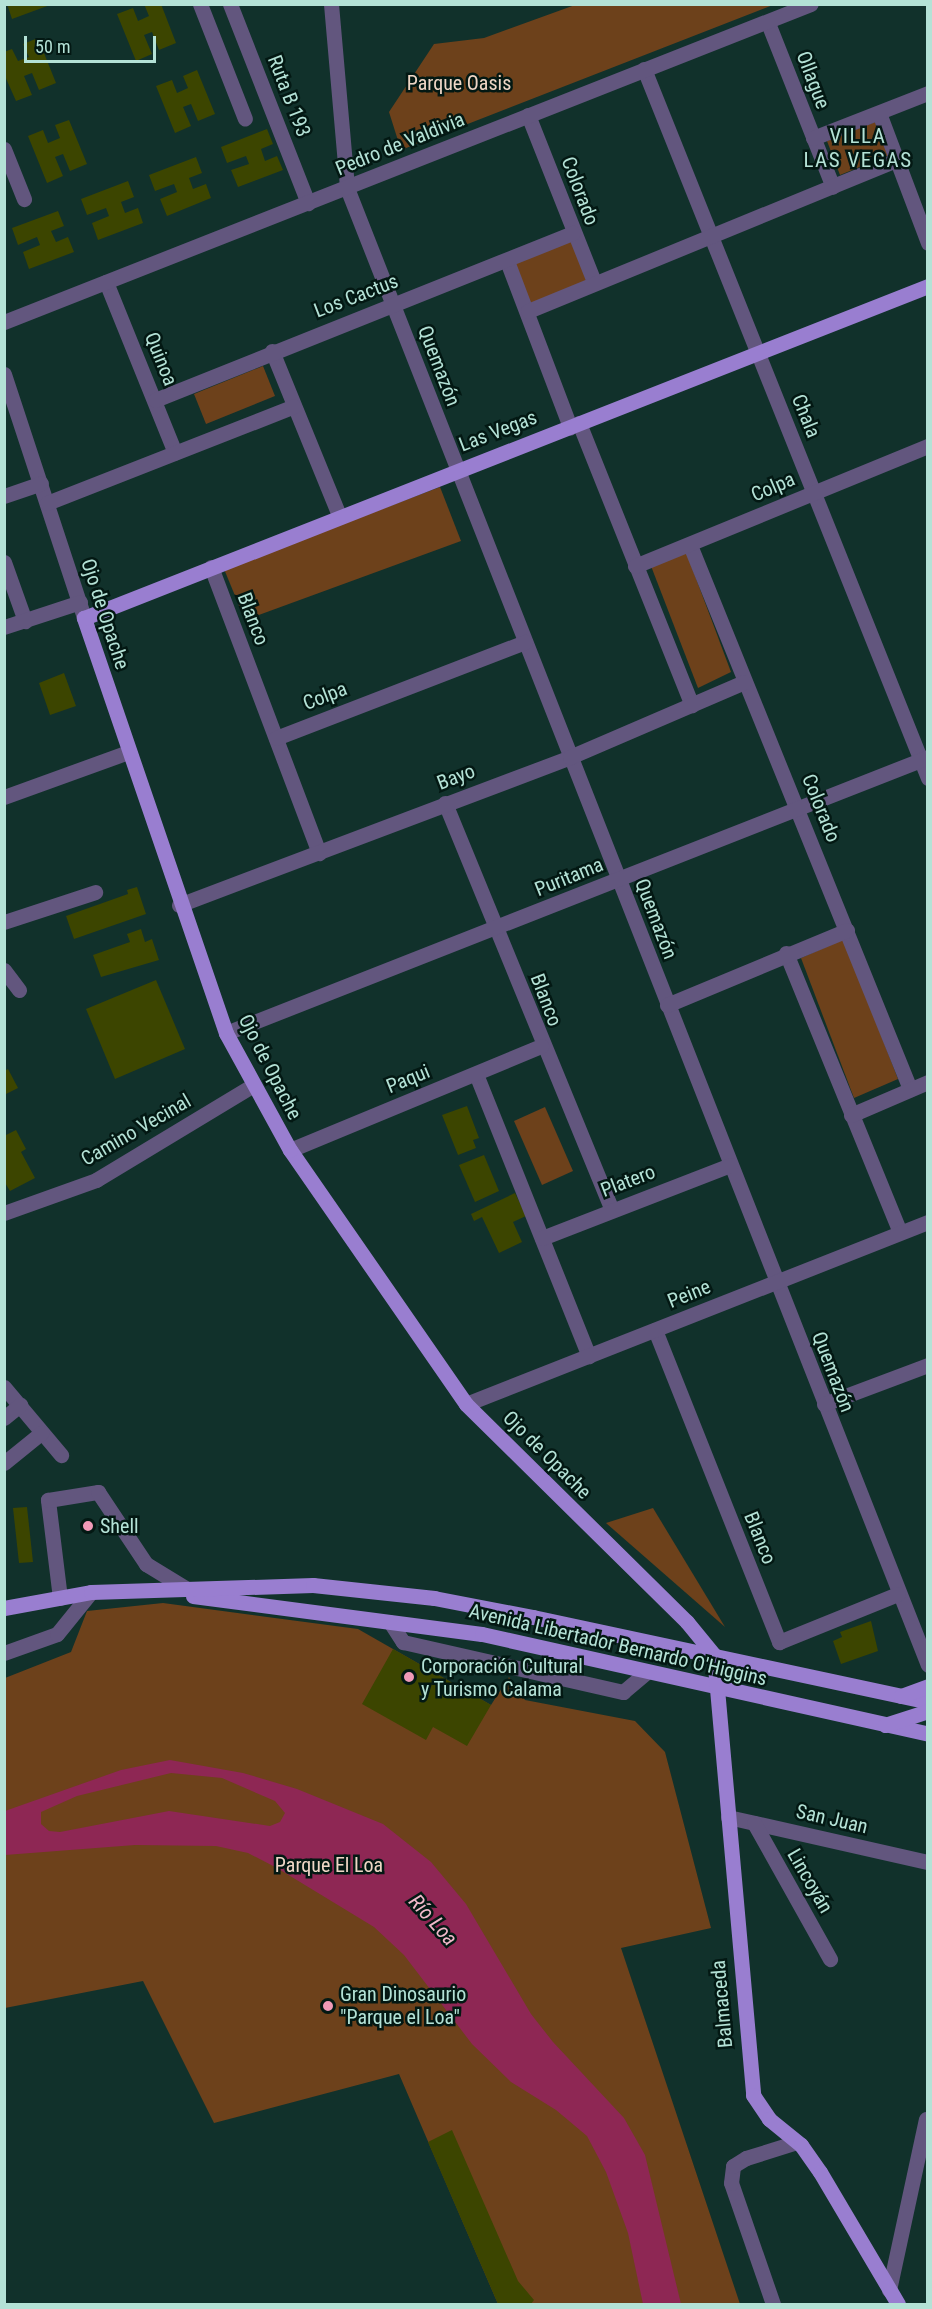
<!DOCTYPE html>
<html>
<head>
<meta charset="utf-8">
<style>
  body { margin:0 }
  #map { position:relative; width:932px; height:2309px; overflow:hidden; background:#11312b; font-family:"Roboto Condensed",sans-serif }
  div>[style] { position:absolute }
  [style*='--x'] { left:calc(var(--x)*1px); top:calc(var(--y)*1px); width:calc(var(--w)*1px); rotate:calc(var(--a)*1deg) }
  .green>* { inset:0; background:#6d411b }
  .water>* { inset:0; background:#8e2754 }
  .building>* { inset:0; background:#3c4500 }
  .minor>* { height:15px; margin:-7.5px; padding:0 7.5px; transform-origin:7.5px; border-radius:7.5px; background:#62567e }
  .major>* { height:15px; margin:-7.5px; padding:0 7.5px; transform-origin:7.5px; border-radius:7.5px; background:#997ed0 }
  .dots>* { width:16px; height:16px; translate:-50% -50%; box-sizing:border-box; border:3px solid #031813; border-radius:50% }
  span { translate:-50% -50%; white-space:nowrap; text-align:center; line-height:1.15; -webkit-text-stroke:5px #031813; paint-order:stroke }
  .street-label { font-size:20px; color:#b4e2d6 }
  .park-label { font-size:20px; color:#efd7c6 }
  .poi-label { font-size:20px; color:#b4e2d6 }
  .left { translate:0 -50%; text-align:left }
  .neighbourhood-label { font-size:21px; color:#b4e2d6; letter-spacing:1.5px }
  .water-label { font-size:21px; color:#f1b8ca; font-style:italic }
  .frame { position:absolute; inset:0; border:6px solid #b4e2d6; pointer-events:none }
  .scale { position:absolute; left:24px; top:36px; width:132px; height:27px; box-sizing:border-box; border:3px solid #b4e2d6; border-top:0; padding-left:8px; font-size:18px; line-height:21px; white-space:nowrap; color:#b4e2d6; -webkit-text-stroke:4px #031813; paint-order:stroke }
</style>
</head>
<body>
<div id="map">
  <div class="green">
    <div style="clip-path:polygon(575px 5px,773px 5px,401px 150px,389px 112px,434px 44px,484px 38px)"></div>
    <div style="clip-path:polygon(875px 122px,889px 155px,840px 175px,827px 141px)"></div>
    <div style="clip-path:polygon(573px 233px,594px 282px,528px 311px,507px 261px)"></div>
    <div style="clip-path:polygon(263px 366px,275px 396px,206px 424px,194px 394px)"></div>
    <div style="clip-path:polygon(440px 487px,461px 541px,245px 620px,224px 569px)"></div>
    <div style="clip-path:polygon(685px 549px,731px 672px,698px 688px,651px 566px)"></div>
    <div style="clip-path:polygon(844px 939px,898px 1079px,854px 1098px,801px 958px)"></div>
    <div style="clip-path:polygon(545px 1107px,573px 1171px,542px 1185px,514px 1121px)"></div>
    <div style="clip-path:polygon(653px 1508px,725px 1627px,606px 1523px)"></div>
    <div style="clip-path:polygon(163px 1603px,358px 1629px,491px 1705px,509px 1677px,525px 1700px,635px 1721px,665px 1752px,711px 1928px,621px 1948px,740px 2304px,498px 2304px,399px 2074px,214px 2123px,143px 1981px,5px 2008px,5px 1678px,71px 1652px,87px 1611px)"></div>
  </div>
  <div class="water">
    <div style="clip-path:polygon(evenodd,170px 1760px,243px 1773px,297px 1789px,383px 1824px,431px 1862px,466px 1904px,531px 2014px,553px 2042px,624px 2118px,645px 2155px,681px 2304px,643px 2304px,628px 2233px,606px 2172px,587px 2136px,556px 2110px,511px 2082px,472px 2044px,404px 1955px,374px 1927px,277px 1868px,248px 1853px,216px 1846px,135px 1845px,5px 1855px,5px 1811px,121px 1770px,170px 1760px,171px 1773px,222px 1778px,275px 1801px,285px 1813px,280px 1822px,270px 1826px,169px 1811px,60px 1832px,49px 1831px,41px 1824px,41px 1812px,77px 1796px,171px 1773px)"></div>
  </div>
  <div class="building">
    <div style="clip-path:polygon(7px 4px,50px 4px,50px 5px,12px 19px)"></div>
    <div style="clip-path:polygon(144px 4px,161px 4px,176px 43px,159px 50px,152px 32px,144px 35px,152px 54px,136px 61px,117px 14px,133px 8px,138px 21px,149px 16px)"></div>
    <div style="clip-path:polygon(38px 38px,56px 83px,39px 90px,32px 73px,24px 76px,32px 95px,16px 101px,4px 74px,4px 52px,12px 49px,18px 61px,29px 57px,23px 44px)"></div>
    <div style="clip-path:polygon(197px 70px,215px 114px,198px 121px,191px 104px,183px 107px,191px 126px,175px 133px,156px 86px,172px 80px,177px 93px,188px 88px,183px 76px)"></div>
    <div style="clip-path:polygon(69px 120px,87px 164px,70px 171px,63px 154px,55px 157px,63px 176px,47px 183px,28px 136px,43px 130px,48px 143px,60px 138px,55px 125px)"></div>
    <div style="clip-path:polygon(267px 129px,273px 144px,261px 149px,265px 161px,277px 156px,283px 170px,238px 187px,231px 170px,249px 164px,246px 156px,227px 163px,221px 147px)"></div>
    <div style="clip-path:polygon(196px 157px,202px 173px,189px 178px,193px 189px,206px 184px,211px 198px,167px 216px,160px 199px,177px 192px,174px 184px,155px 191px,149px 175px)"></div>
    <div style="clip-path:polygon(128px 181px,134px 197px,121px 202px,125px 213px,138px 208px,143px 223px,98px 240px,92px 223px,109px 216px,106px 208px,87px 215px,81px 199px)"></div>
    <div style="clip-path:polygon(58px 211px,64px 226px,51px 231px,56px 242px,68px 237px,74px 252px,29px 269px,23px 252px,40px 245px,37px 237px,18px 245px,12px 228px)"></div>
    <div style="clip-path:polygon(64px 673px,76px 706px,50px 715px,39px 683px)"></div>
    <div style="clip-path:polygon(137px 887px,146px 914px,74px 939px,66px 916px,128px 894px,127px 890px)"></div>
    <div style="clip-path:polygon(141px 929px,145px 942px,152px 939px,159px 960px,101px 977px,93px 955px,130px 942px,127px 934px)"></div>
    <div style="clip-path:polygon(156px 980px,185px 1049px,115px 1079px,86px 1009px)"></div>
    <div style="clip-path:polygon(8px 1069px,18px 1088px,4px 1095px,4px 1071px)"></div>
    <div style="clip-path:polygon(467px 1106px,479px 1138px,473px 1140px,476px 1148px,458px 1155px,442px 1115px)"></div>
    <div style="clip-path:polygon(16px 1130px,26px 1149px,21px 1152px,35px 1178px,10px 1191px,4px 1181px,4px 1136px)"></div>
    <div style="clip-path:polygon(484px 1155px,499px 1191px,475px 1202px,459px 1165px)"></div>
    <div style="clip-path:polygon(515px 1193px,526px 1216px,513px 1222px,522px 1242px,499px 1253px,482px 1217px,474px 1221px,471px 1214px)"></div>
    <div style="clip-path:polygon(27px 1507px,33px 1562px,19px 1563px,13px 1508px)"></div>
    <div style="clip-path:polygon(871px 1621px,878px 1651px,841px 1664px,833px 1641px,842px 1637px,840px 1632px)"></div>
    <div style="clip-path:polygon(393px 1649px,491px 1705px,467px 1746px,433px 1727px,426px 1740px,362px 1704px)"></div>
    <div style="clip-path:polygon(452px 2130px,518px 2281px,534px 2300px,531px 2304px,498px 2304px,428px 2142px)"></div>
  </div>
  <div class="minor">
    <div style="--x:200;--y:4;--w:123;--a:68.6"></div>
    <div style="--x:230;--y:4;--w:214;--a:68.6"></div>
    <div style="--x:331;--y:4;--w:185;--a:85"></div>
    <div style="--x:347;--y:188;--w:1587;--a:68.53"></div>
    <div style="--x:768;--y:23;--w:176;--a:68.4"></div>
    <div style="--x:644;--y:69;--w:764;--a:68.17"></div>
    <div style="--x:879;--y:113;--w:139;--a:69.3"></div>
    <div style="--x:528;--y:115;--w:180;--a:68.4"></div>
    <div style="--x:813;--y:138;--w:123;--a:-21.4"></div>
    <div style="--x:4;--y:149;--w:54;--a:68.2"></div>
    <div style="--x:507;--y:261;--w:178;--a:69.2"></div>
    <div style="--x:106;--y:282;--w:184;--a:68"></div>
    <div style="--x:528;--y:311;--w:399;--a:-22.3"></div>
    <div style="--x:4;--y:322;--w:867;--a:-21.51"></div>
    <div style="--x:272;--y:351;--w:177;--a:67.8"></div>
    <div style="--x:4;--y:374;--w:257;--a:71.8"></div>
    <div style="--x:155;--y:400;--w:450;--a:-21.8"></div>
    <div style="--x:579;--y:423;--w:304;--a:68.2"></div>
    <div style="--x:4;--y:496;--w:39;--a:-19"></div>
    <div style="--x:47;--y:503;--w:265;--a:-21.4"></div>
    <div style="--x:690;--y:545;--w:587;--a:67.98"></div>
    <div style="--x:4;--y:562;--w:63;--a:70.4"></div>
    <div style="--x:635;--y:566;--w:317;--a:-22.3"></div>
    <div style="--x:211;--y:567;--w:306;--a:69.3"></div>
    <div style="--x:4;--y:627;--w:80;--a:-18.2"></div>
    <div style="--x:276;--y:738;--w:267;--a:-21.1"></div>
    <div style="--x:4;--y:797;--w:132;--a:-19.9"></div>
    <div style="--x:445;--y:803;--w:440;--a:67.7"></div>
    <div style="--x:179;--y:905;--w:418;--a:-20.7"></div>
    <div style="--x:570;--y:757;--w:189;--a:-23.3"></div>
    <div style="--x:4;--y:922;--w:96;--a:-18.2"></div>
    <div style="--x:786;--y:953;--w:301;--a:67.8"></div>
    <div style="--x:4;--y:970;--w:25;--a:53"></div>
    <div style="--x:667;--y:1005;--w:195;--a:-22.6"></div>
    <div style="--x:226;--y:1033;--w:754;--a:-21.46"></div>
    <div style="--x:476;--y:1074;--w:304;--a:68.2"></div>
    <div style="--x:851;--y:1115;--w:84;--a:-23.2"></div>
    <div style="--x:290;--y:1150;--w:272;--a:-22.5"></div>
    <div style="--x:4;--y:1213;--w:98;--a:-19.7"></div>
    <div style="--x:96;--y:1180;--w:182;--a:-31.1"></div>
    <div style="--x:542;--y:1238;--w:202;--a:-21.2"></div>
    <div style="--x:655;--y:1330;--w:336;--a:68.3"></div>
    <div style="--x:779;--y:1642;--w:128;--a:-22"></div>
    <div style="--x:4;--y:1387;--w:89;--a:50"></div>
    <div style="--x:466;--y:1404;--w:497;--a:-21.5"></div>
    <div style="--x:824;--y:1404;--w:111;--a:-20.6"></div>
    <div style="--x:4;--y:1418;--w:21;--a:-39"></div>
    <div style="--x:4;--y:1463;--w:48;--a:-39"></div>
    <div style="--x:60;--y:1598;--w:99;--a:-97"></div>
    <div style="--x:48;--y:1500;--w:51;--a:-9.1"></div>
    <div style="--x:98;--y:1492;--w:87;--a:56.3"></div>
    <div style="--x:146;--y:1564;--w:48;--a:31.4"></div>
    <div style="--x:390;--y:1622;--w:24;--a:57"></div>
    <div style="--x:403;--y:1642;--w:226;--a:12.8"></div>
    <div style="--x:623;--y:1692;--w:31;--a:-40"></div>
    <div style="--x:4;--y:1653;--w:56;--a:-19.7"></div>
    <div style="--x:57;--y:1634;--w:54;--a:-51"></div>
    <div style="--x:728;--y:1817;--w:205;--a:12.7"></div>
    <div style="--x:754;--y:1823;--w:156;--a:60.8"></div>
    <div style="--x:889;--y:2290;--w:175;--a:-77.8"></div>
    <div style="--x:773;--y:2304;--w:128;--a:-109.1"></div>
    <div style="--x:731;--y:2183;--w:17;--a:-83"></div>
    <div style="--x:733;--y:2166;--w:15;--a:-32"></div>
    <div style="--x:746;--y:2158;--w:53;--a:-17.4"></div>
  </div>
  <div class="major">
    <div style="--x:193;--y:1596;--w:291;--a:7.5"></div>
    <div style="--x:482;--y:1634;--w:457;--a:12.6"></div>
    <div style="--x:4;--y:1608;--w:88;--a:-10.4"></div>
    <div style="--x:91;--y:1592;--w:222;--a:-1.8"></div>
    <div style="--x:313;--y:1585;--w:122;--a:6.1"></div>
    <div style="--x:434;--y:1598;--w:101;--a:10.9"></div>
    <div style="--x:533;--y:1617;--w:404;--a:12.1"></div>
    <div style="--x:714;--y:1655;--w:43;--a:-129.3"></div>
    <div style="--x:687;--y:1622;--w:310;--a:-135.4"></div>
    <div style="--x:466;--y:1404;--w:309;--a:-124.7"></div>
    <div style="--x:290;--y:1150;--w:133;--a:-118.7"></div>
    <div style="--x:226;--y:1033;--w:439;--a:-108.9"></div>
    <div style="--x:84;--y:618;--w:907;--a:-21.47"></div>
    <div style="--x:714;--y:1655;--w:442;--a:84.9"></div>
    <div style="--x:753;--y:2095;--w:29;--a:56"></div>
    <div style="--x:769;--y:2119;--w:41;--a:39.1"></div>
    <div style="--x:801;--y:2145;--w:33;--a:55"></div>
    <div style="--x:820;--y:2172;--w:153;--a:59.4"></div>
    <div style="--x:901;--y:1696;--w:29;--a:-20"></div>
    <div style="--x:885;--y:1725;--w:45;--a:-18"></div>
  </div>
  <div class="dots">
    <div style="left:88px;top:1526px;background:#f09ab7"></div>
    <div style="left:409px;top:1677px;background:#f09ab7"></div>
    <div style="left:328px;top:2006px;background:#f09ab7"></div>
  </div>
  <div class="street-label">
    <span style="left:813px;top:80px;rotate:69deg">Ollague</span>
    <span style="left:289px;top:96px;rotate:69deg">Ruta B 193</span>
    <span style="left:400px;top:144px;rotate:-22deg">Pedro de Valdivia</span>
    <span style="left:580px;top:191px;rotate:69deg">Colorado</span>
    <span style="left:356px;top:296px;rotate:-21deg">Los Cactus</span>
    <span style="left:161px;top:359px;rotate:68deg">Quinoa</span>
    <span style="left:439px;top:366px;rotate:69deg">Quemazón</span>
    <span style="left:806px;top:416px;rotate:68deg">Chala</span>
    <span style="left:498px;top:431px;rotate:-21deg">Las Vegas</span>
    <span style="left:773px;top:487px;rotate:-23deg">Colpa</span>
    <span style="left:105px;top:614px;rotate:72deg">Ojo de Opache</span>
    <span style="left:253px;top:619px;rotate:69deg">Blanco</span>
    <span style="left:325px;top:696px;rotate:-21deg">Colpa</span>
    <span style="left:456px;top:777px;rotate:-21deg">Bayo</span>
    <span style="left:821px;top:808px;rotate:68deg">Colorado</span>
    <span style="left:569px;top:877px;rotate:-22deg">Puritama</span>
    <span style="left:656px;top:919px;rotate:69deg">Quemazón</span>
    <span style="left:546px;top:1000px;rotate:69deg">Blanco</span>
    <span style="left:270px;top:1067px;rotate:63deg">Ojo de Opache</span>
    <span style="left:408px;top:1079px;rotate:-22deg">Paqui</span>
    <span style="left:136px;top:1130px;rotate:-30deg">Camino Vecinal</span>
    <span style="left:628px;top:1181px;rotate:-21deg">Platero</span>
    <span style="left:689px;top:1294px;rotate:-22deg">Peine</span>
    <span style="left:833px;top:1372px;rotate:69deg">Quemazón</span>
    <span style="left:547px;top:1455px;rotate:45deg">Ojo de Opache</span>
    <span style="left:760px;top:1538px;rotate:68deg">Blanco</span>
    <span style="left:618px;top:1645px;rotate:13deg">Avenida Libertador Bernardo O'Higgins</span>
    <span style="left:832px;top:1819px;rotate:13deg">San Juan</span>
    <span style="left:810px;top:1881px;rotate:60deg">Lincoyán</span>
    <span style="left:722px;top:2004px;rotate:-95deg">Balmaceda</span>
  </div>
  <div class="park-label">
    <span style="left:459px;top:83px">Parque Oasis</span>
    <span style="left:329px;top:1865px">Parque El Loa</span>
  </div>
  <div class="poi-label">
    <span class="left" style="left:100px;top:1526px">Shell</span>
    <span class="left" style="left:421px;top:1678px">Corporación Cultural<br>y Turismo Calama</span>
    <span class="left" style="left:340px;top:2006px">Gran Dinosaurio<br>"Parque el Loa"</span>
  </div>
  <div class="neighbourhood-label">
    <span style="left:858px;top:148px">VILLA<br>LAS VEGAS</span>
  </div>
  <div class="water-label">
    <span style="left:433px;top:1920px;rotate:48deg">Río Loa</span>
  </div>
  <div class="frame"></div>
  <div class="scale">50 m</div>
</div>
</body>
</html>
